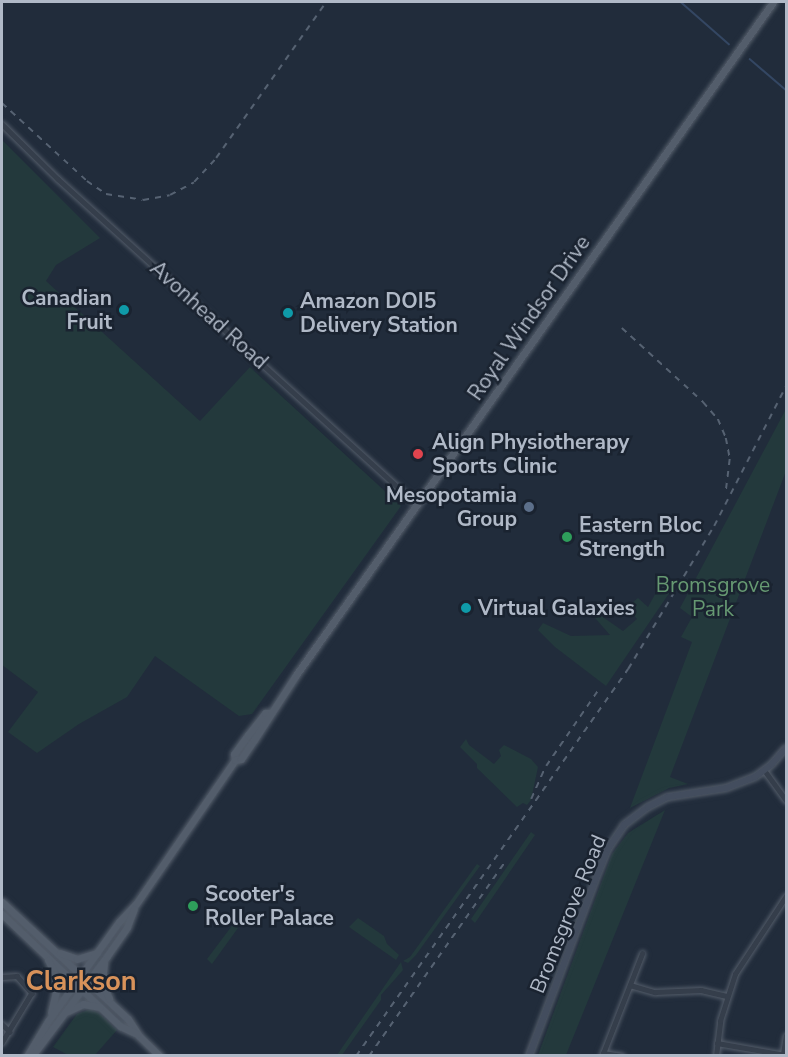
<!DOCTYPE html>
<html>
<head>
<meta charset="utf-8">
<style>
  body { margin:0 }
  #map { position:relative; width:788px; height:1057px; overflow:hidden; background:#212c3b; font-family:"Nunito Sans",sans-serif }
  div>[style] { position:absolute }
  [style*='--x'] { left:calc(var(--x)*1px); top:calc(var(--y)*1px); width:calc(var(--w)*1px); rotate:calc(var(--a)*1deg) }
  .green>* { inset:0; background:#23393c }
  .stream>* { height:1.5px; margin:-0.75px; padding:0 0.75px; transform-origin:0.75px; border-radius:0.75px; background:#344763 }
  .roads { filter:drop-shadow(0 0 2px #535c69) drop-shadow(0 0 2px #535c69) }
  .street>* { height:4.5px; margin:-2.25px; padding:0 2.25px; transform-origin:2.25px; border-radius:2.25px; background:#353e4b }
  .secondary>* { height:6px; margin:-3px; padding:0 3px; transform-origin:3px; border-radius:3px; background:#434d5e }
  .primary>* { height:7px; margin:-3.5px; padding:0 3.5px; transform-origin:3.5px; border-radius:3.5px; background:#535d6b }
  .rail>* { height:1.5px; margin-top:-0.75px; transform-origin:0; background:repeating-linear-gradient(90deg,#566272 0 6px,transparent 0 12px) }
  .dots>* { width:16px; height:16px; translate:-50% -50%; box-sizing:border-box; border:3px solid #1a2330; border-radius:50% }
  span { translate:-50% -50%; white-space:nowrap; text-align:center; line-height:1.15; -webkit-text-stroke:5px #1a2330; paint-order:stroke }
  .poi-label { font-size:21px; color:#b0b9c7; font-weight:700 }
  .right { translate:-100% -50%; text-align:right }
  .left { translate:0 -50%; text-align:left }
  .street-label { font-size:21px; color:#b0b9c7 }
  .park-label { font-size:21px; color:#669972 }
  .district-label { font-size:27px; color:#d8925a; font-weight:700 }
  .frame { position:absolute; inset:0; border:3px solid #b0b9c7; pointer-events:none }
</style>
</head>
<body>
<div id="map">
  <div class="green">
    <div style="clip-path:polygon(2px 140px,100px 238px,56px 265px,46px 281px,200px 421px,250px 367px,401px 506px,252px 714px,239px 716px,155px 656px,127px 697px,79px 724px,37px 753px,8px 732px,38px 692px,2px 665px)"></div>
    <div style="clip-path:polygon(786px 409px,786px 471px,670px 777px,688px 784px,669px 788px,630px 808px,692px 642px,681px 637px,692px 617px,680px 608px)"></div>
    <div style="clip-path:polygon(663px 580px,672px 589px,606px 686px,555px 647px,538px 630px,543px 623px,571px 636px,610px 635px,581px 602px,623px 631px,637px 619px,627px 607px,638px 598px,648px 607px)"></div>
    <div style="clip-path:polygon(466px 739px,469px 745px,494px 764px,501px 756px,499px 750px,504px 745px,531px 759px,538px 767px,531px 800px,527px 805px,523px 803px,517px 807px,477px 768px,477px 764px,460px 747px)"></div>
    <div style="clip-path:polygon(665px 810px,566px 1055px,538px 1055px,612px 854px,628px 833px)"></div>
    <div style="clip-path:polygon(531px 832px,535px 835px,475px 923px,471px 919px)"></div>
    <div style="clip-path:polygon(477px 864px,480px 866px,416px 955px,408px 963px,403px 961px,410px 957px)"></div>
    <div style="clip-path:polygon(358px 918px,384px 936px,387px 944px,399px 955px,396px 960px,349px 927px)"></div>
    <div style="clip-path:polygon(234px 923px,238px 928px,212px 964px,207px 959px)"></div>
    <div style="clip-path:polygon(401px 962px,403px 970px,381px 995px,381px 1000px,342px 1055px,337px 1055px)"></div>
    <div style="clip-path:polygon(90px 1009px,98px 1012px,117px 1030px,95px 1055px,68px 1055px,53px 1047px,77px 1014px)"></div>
  </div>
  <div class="stream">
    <div style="--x:681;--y:2;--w:64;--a:41.2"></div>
    <div style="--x:750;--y:59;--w:48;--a:40.7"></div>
  </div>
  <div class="roads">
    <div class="street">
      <div style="--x:2;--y:124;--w:78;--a:44.5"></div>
      <div style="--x:58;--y:179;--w:484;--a:42.2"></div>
      <div style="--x:765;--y:771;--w:36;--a:54"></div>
      <div style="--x:2;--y:977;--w:15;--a:-4"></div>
      <div style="--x:17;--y:976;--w:23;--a:49"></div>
      <div style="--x:32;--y:993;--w:58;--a:121"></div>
      <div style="--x:630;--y:985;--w:26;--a:16"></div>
      <div style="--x:655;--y:992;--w:46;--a:-2.5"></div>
      <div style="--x:701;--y:990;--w:26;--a:13"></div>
      <div style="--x:2;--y:1024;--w:11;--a:45"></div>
      <div style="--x:717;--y:1043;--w:70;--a:9.9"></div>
      <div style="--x:603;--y:1053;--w:19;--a:9"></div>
      <div style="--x:783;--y:1054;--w:18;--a:-81"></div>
      <div style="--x:602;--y:1056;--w:110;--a:-68.6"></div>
      <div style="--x:716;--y:1056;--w:35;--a:-83"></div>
      <div style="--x:720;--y:1021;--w:49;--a:-72.3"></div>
      <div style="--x:735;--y:974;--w:93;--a:-56.8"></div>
    </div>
    <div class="secondary">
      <div style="--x:529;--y:1056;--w:187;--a:-69.3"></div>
      <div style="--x:595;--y:881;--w:35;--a:-68"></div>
      <div style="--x:608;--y:849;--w:29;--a:-56"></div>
      <div style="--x:624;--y:825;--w:30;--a:-37"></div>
      <div style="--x:648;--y:807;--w:22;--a:-27"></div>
      <div style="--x:668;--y:797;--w:59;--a:-8.8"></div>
      <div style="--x:726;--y:788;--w:31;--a:-21"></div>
      <div style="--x:755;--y:777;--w:21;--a:-37"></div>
      <div style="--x:772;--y:764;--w:21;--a:-49"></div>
    </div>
    <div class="primary">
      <div style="--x:235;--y:760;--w:6;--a:-99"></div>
      <div style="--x:234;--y:754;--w:24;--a:-54"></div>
      <div style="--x:248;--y:735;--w:28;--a:-52"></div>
      <div style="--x:265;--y:713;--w:5;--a:0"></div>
      <div style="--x:2;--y:902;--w:172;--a:42.9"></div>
      <div style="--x:128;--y:1019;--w:20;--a:57"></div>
      <div style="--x:139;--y:1036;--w:29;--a:44"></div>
      <div style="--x:2;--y:914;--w:163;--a:43.5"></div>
      <div style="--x:120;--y:1026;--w:19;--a:25"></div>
      <div style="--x:60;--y:953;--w:18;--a:19"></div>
      <div style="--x:77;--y:959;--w:21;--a:-17"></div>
      <div style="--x:48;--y:960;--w:16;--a:63"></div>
      <div style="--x:55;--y:974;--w:13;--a:81"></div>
      <div style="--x:57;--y:987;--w:26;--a:103"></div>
      <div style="--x:104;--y:963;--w:20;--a:96"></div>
      <div style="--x:102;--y:983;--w:17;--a:65"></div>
      <div style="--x:68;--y:1011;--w:17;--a:-25"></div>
      <div style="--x:83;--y:1004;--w:17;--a:10"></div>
      <div style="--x:27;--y:1056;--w:41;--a:-59"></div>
      <div style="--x:48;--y:1021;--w:122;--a:-54.4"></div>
      <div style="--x:119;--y:922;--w:25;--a:-47"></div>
      <div style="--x:136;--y:904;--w:175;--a:-55.5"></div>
      <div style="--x:235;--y:760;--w:6;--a:-9"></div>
      <div style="--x:241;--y:759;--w:23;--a:-56"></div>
      <div style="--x:254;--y:740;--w:77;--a:-57.1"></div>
      <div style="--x:296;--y:675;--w:825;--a:-54.67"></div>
      <div style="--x:32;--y:1056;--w:125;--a:-53.1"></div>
      <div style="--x:107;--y:956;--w:35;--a:-55"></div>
      <div style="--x:127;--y:927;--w:19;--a:-69"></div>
    </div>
  </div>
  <div class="rail">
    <div style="--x:2;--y:103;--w:115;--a:42.5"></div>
    <div style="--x:87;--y:181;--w:23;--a:34"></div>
    <div style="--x:106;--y:194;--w:37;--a:9"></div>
    <div style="--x:143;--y:200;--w:27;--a:-10"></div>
    <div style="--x:170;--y:195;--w:27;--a:-28"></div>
    <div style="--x:194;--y:182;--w:33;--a:-47"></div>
    <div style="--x:216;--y:158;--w:191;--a:-54.8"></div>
    <div style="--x:622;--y:328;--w:110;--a:42.4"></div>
    <div style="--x:703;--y:402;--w:23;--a:49"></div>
    <div style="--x:718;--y:419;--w:21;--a:67"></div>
    <div style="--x:726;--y:438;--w:21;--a:79"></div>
    <div style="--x:730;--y:459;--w:35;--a:97"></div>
    <div style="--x:531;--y:799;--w:36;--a:-66"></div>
    <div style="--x:546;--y:766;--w:93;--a:-55.5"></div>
    <div style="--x:356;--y:1056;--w:473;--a:-54.9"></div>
    <div style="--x:628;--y:669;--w:167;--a:-59"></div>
    <div style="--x:714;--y:526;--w:157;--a:-62.8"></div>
    <div style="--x:369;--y:1056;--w:239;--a:-55"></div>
  </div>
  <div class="dots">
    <div style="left:124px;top:310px;background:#0f9aa8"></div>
    <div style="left:288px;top:313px;background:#0f9aa8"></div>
    <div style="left:418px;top:454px;background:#e0444e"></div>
    <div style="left:529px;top:507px;background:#5c6f8a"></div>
    <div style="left:567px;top:537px;background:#2e9e5b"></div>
    <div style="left:466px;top:608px;background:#0f9aa8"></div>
    <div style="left:193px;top:906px;background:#2e9e5b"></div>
  </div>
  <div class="poi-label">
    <span class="right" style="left:112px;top:310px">Canadian<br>Fruit</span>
    <span class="left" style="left:300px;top:313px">Amazon DOI5<br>Delivery Station</span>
    <span class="left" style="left:432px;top:454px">Align Physiotherapy<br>Sports Clinic</span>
    <span class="right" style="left:517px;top:507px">Mesopotamia<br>Group</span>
    <span class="left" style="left:579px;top:537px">Eastern Bloc<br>Strength</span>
    <span class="left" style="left:478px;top:608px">Virtual Galaxies</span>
    <span class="left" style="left:205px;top:906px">Scooter's<br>Roller Palace</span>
  </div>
  <div class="street-label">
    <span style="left:209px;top:315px;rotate:42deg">Avonhead Road</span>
    <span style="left:529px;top:318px;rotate:-55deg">Royal Windsor Drive</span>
    <span style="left:568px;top:914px;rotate:-68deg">Bromsgrove Road</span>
  </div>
  <div class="park-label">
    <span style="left:713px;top:597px">Bromsgrove<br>Park</span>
  </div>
  <div class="district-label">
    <span style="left:81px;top:982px">Clarkson</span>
  </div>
  <div class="frame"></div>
</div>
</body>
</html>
